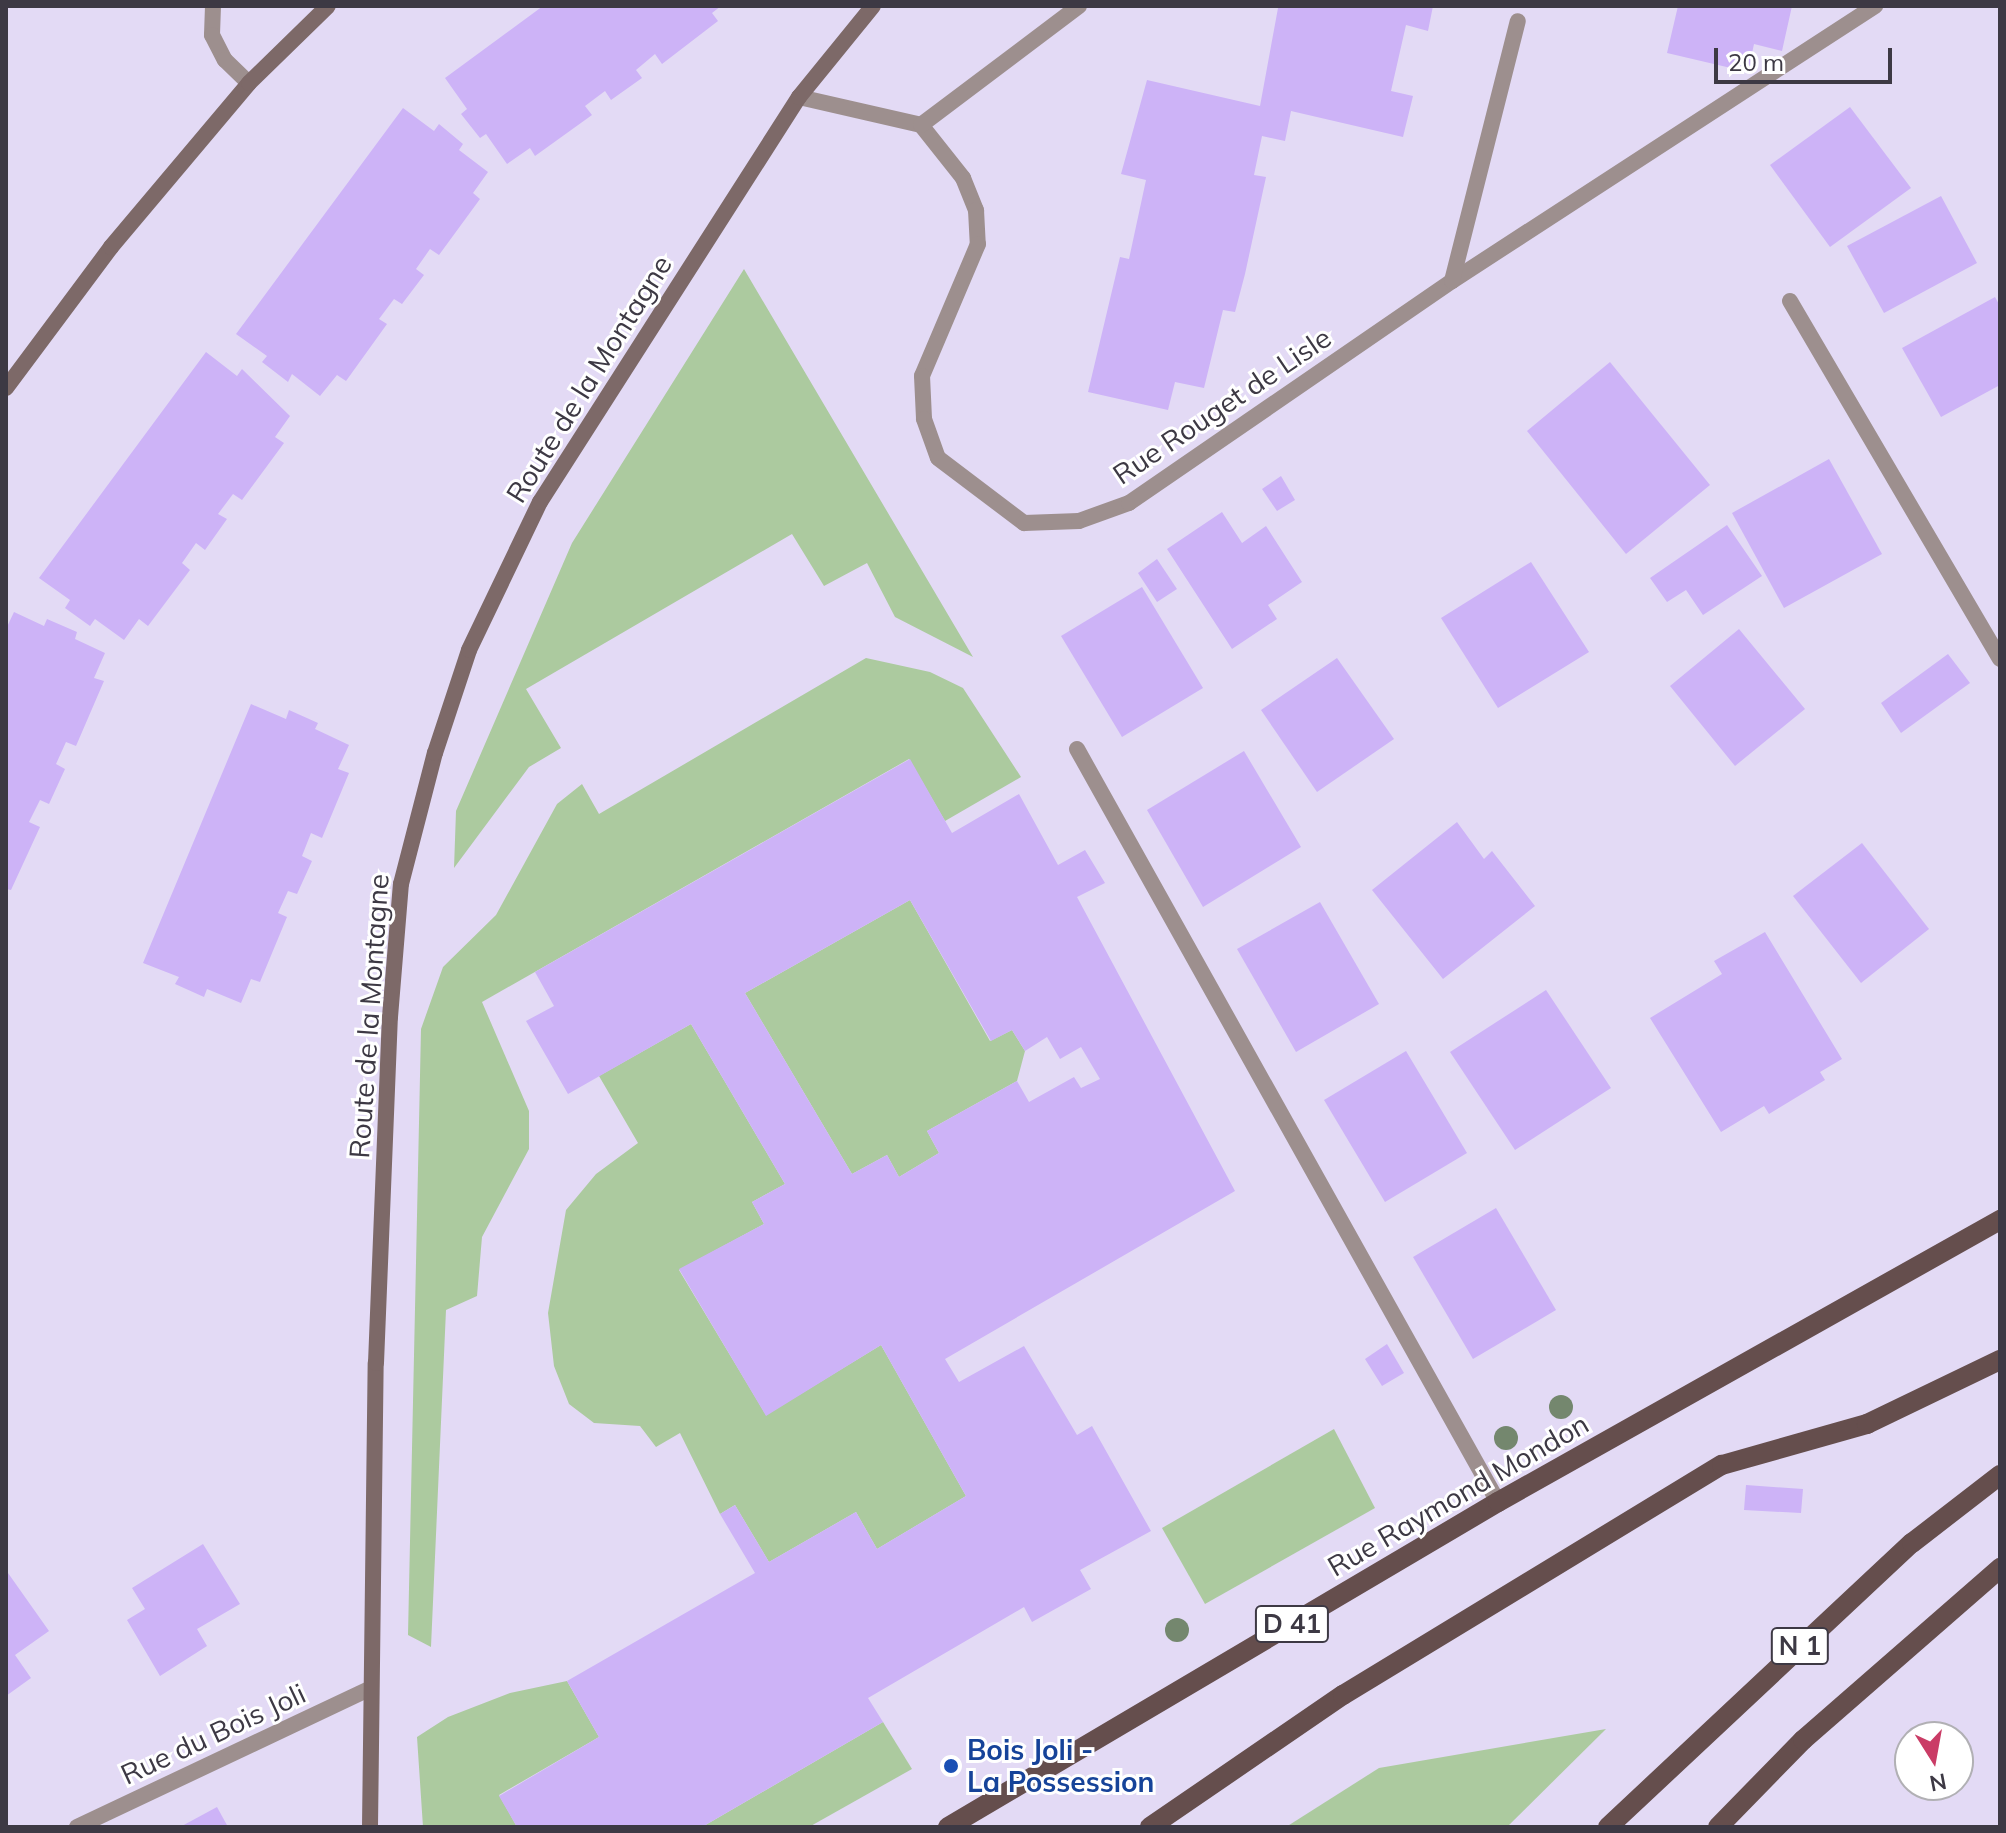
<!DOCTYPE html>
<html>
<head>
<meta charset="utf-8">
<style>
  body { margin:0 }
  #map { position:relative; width:2006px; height:1833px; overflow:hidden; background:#e3daf5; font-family:Mulish,sans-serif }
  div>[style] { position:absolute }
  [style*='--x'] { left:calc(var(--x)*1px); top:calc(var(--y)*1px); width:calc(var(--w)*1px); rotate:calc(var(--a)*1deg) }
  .green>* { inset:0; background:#acca9f }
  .building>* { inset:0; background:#cdb3f7 }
  .service>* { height:16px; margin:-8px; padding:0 8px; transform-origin:8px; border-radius:8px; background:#9d8f8e }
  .minor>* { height:16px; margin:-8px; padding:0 8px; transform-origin:8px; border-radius:8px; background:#9d8f8e }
  .secondary>* { height:16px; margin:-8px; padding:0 8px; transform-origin:8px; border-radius:8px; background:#7d6968 }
  .primary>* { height:20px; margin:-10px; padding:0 10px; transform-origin:10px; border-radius:10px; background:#654e4d }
  .trees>* { width:24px; height:24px; margin:-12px; border-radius:50%; background:#74876e }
  .dots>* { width:22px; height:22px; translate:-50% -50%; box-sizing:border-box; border:4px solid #fff; border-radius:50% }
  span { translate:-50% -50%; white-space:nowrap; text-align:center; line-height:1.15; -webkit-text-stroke:6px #fff; paint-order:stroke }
  .shield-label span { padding:2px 6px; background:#fff; border:2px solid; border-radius:6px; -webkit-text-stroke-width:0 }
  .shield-label { font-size:26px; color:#3d3944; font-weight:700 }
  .street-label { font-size:28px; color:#3d3944 }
  .transit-label { font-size:28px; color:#164399; font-weight:700 }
  .left { translate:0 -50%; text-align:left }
  .frame { position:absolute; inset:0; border:8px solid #3d3944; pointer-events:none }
  .north { position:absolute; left:1894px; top:1721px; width:80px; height:80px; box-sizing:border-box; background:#fff; border:2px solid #b1b0b4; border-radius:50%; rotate:169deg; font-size:22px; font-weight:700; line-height:32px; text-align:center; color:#3d3944 }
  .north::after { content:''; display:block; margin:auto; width:28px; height:36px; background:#ca3c66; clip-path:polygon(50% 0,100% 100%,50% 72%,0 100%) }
  .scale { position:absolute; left:1714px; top:48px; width:178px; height:36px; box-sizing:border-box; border:4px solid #3d3944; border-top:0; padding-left:10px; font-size:24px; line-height:28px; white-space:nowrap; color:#3d3944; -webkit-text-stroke:6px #fff; paint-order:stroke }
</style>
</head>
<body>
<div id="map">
  <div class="green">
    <div style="clip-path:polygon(744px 269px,973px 657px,895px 617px,867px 563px,824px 586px,792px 534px,526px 689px,561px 748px,529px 767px,454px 868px,456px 811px,572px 543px)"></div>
    <div style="clip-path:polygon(866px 658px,930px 672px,963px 688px,1021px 777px,945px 821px,909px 759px,482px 1002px,529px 1111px,529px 1149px,482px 1237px,477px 1296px,446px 1310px,431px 1647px,408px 1635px,421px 1029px,443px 967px,496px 915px,557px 804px,582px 784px,599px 814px)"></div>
    <div style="clip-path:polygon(910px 900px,990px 1041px,1012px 1030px,1025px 1051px,1017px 1081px,927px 1131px,939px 1153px,899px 1177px,887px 1155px,852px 1174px,745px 993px)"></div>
    <div style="clip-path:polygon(691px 1024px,785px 1184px,752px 1202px,764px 1224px,679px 1270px,766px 1415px,881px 1345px,966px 1496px,877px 1549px,856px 1512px,769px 1562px,735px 1505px,720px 1514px,680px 1433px,656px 1447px,640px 1426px,594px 1423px,569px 1404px,554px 1366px,548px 1313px,566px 1210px,596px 1174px,638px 1143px,599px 1076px)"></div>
    <div style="clip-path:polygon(1334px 1429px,1375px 1508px,1205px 1604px,1162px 1528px)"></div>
    <div style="clip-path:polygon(567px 1681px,599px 1737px,499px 1795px,517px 1827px,423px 1827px,417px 1737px,448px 1717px,510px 1693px)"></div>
    <div style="clip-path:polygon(883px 1722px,912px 1769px,809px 1827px,702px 1827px)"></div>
    <div style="clip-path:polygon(1606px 1729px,1507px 1827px,1286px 1827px,1379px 1768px)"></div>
  </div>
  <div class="building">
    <div style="clip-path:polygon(543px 6px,721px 6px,712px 13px,718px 21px,662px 64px,655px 54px,636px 70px,642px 78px,611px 100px,605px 91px,585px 106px,592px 115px,535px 156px,530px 148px,507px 164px,486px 134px,480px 138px,461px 114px,467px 109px,445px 78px)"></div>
    <div style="clip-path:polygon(1433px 6px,1428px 31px,1406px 25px,1391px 91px,1413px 96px,1403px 137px,1291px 111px,1285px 141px,1262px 136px,1254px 175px,1266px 177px,1245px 274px,1235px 312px,1223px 310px,1204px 388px,1175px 382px,1168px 410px,1088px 392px,1120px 257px,1129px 259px,1146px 180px,1121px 174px,1147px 80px,1260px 106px,1278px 8px)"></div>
    <div style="clip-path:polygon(1678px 6px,1792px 6px,1782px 51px,1754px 44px,1748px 72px,1667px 53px)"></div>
    <div style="clip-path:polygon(1850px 107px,1911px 188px,1830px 247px,1770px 165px)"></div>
    <div style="clip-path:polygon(403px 108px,434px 131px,439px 124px,463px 144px,459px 150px,488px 172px,473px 193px,480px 199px,439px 255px,430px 249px,416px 269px,424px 275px,402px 304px,394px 299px,379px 319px,387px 324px,346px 381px,337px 375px,320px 396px,292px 374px,288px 382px,262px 362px,267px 356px,236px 334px)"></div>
    <div style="clip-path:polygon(1941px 196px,1977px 263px,1884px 313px,1847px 246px)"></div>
    <div style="clip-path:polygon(1995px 297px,2000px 306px,2000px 385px,1941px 417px,1902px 348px)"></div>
    <div style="clip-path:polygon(206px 352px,237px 376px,242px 369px,290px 416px,275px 437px,284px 443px,242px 500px,233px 494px,218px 514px,227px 519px,205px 550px,196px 543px,182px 563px,190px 570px,148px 626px,139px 619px,124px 640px,95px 619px,90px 626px,65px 608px,70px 600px,39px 578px)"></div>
    <div style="clip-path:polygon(1610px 362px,1710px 485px,1626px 554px,1527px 431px)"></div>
    <div style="clip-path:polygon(1829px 459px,1882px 554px,1784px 608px,1732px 513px)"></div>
    <div style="clip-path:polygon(1281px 476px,1295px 500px,1277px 511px,1262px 489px)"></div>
    <div style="clip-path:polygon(1222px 512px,1242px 543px,1266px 526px,1302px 582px,1268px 605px,1277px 619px,1232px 649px,1167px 549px)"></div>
    <div style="clip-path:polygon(1727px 525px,1762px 576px,1703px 615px,1686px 590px,1667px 602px,1650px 578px)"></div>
    <div style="clip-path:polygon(1157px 559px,1177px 589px,1157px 602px,1138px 573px)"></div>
    <div style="clip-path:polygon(1531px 562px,1589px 652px,1498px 708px,1441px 618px)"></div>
    <div style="clip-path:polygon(1142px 587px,1203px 688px,1122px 737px,1061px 636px)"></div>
    <div style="clip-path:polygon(14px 612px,44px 626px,47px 619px,77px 632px,75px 639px,105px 653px,94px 678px,104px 681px,76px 746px,66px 742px,56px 764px,65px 769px,49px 804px,40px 800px,29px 822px,40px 827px,11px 890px,6px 889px,6px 629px)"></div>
    <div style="clip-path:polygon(1739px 629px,1805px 709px,1735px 766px,1670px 686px)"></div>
    <div style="clip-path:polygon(1948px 654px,1970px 683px,1901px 733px,1881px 703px)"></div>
    <div style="clip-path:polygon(1337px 658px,1394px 739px,1317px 792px,1261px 710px)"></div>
    <div style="clip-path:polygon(251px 704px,286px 719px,289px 710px,318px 723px,315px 729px,349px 745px,338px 769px,349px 773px,322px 838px,311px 833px,302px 856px,312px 861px,297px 894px,288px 891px,278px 913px,287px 917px,260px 982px,251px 979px,241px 1003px,207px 989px,204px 997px,175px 984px,179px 977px,143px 963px)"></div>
    <div style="clip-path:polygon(1244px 751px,1301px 847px,1203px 907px,1147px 810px)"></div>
    <div style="clip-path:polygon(evenodd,910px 759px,952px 833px,1019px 794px,1058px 865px,1085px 850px,1105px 883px,1077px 897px,1235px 1191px,945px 1359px,959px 1382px,1024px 1346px,1077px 1435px,1092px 1426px,1151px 1531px,1080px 1570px,1091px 1589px,1032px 1622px,1024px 1607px,868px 1698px,883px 1722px,702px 1827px,517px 1827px,499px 1796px,599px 1737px,567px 1681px,755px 1573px,720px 1514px,735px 1505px,769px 1562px,856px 1512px,877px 1549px,966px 1496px,881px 1345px,766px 1416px,679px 1269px,764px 1224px,752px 1202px,785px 1184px,691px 1024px,568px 1094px,526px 1021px,554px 1006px,535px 972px,910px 759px,910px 900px,991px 1041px,1012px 1030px,1025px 1051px,1047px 1037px,1060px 1059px,1081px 1047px,1100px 1079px,1081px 1088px,1074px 1077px,1029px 1102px,1017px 1081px,927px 1131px,939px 1153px,899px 1177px,887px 1155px,852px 1174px,745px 993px,910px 900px)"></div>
    <div style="clip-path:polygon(1457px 822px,1484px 859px,1492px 851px,1535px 906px,1443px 979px,1372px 890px)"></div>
    <div style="clip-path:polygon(1862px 843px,1929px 929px,1861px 983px,1793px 896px)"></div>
    <div style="clip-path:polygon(1320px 902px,1379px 1004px,1296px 1052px,1237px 949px)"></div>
    <div style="clip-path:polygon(1765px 932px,1842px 1059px,1820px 1072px,1825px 1080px,1769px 1114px,1764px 1106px,1721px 1132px,1650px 1018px,1722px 974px,1714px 961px)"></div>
    <div style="clip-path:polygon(1546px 990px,1611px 1088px,1515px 1150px,1450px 1052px)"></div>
    <div style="clip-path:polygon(1406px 1051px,1467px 1153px,1385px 1202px,1324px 1100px)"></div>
    <div style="clip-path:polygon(1496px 1208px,1556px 1310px,1473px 1359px,1413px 1257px)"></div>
    <div style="clip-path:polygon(1387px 1344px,1404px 1373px,1382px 1386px,1365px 1359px)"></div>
    <div style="clip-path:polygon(1746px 1485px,1803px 1489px,1801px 1513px,1744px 1510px)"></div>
    <div style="clip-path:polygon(203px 1544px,240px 1604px,197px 1629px,207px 1646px,160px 1676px,127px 1620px,145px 1609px,132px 1588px)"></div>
    <div style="clip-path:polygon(8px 1573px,49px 1631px,15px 1655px,31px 1678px,6px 1696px)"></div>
    <div style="clip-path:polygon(217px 1807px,228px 1827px,180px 1827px)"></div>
  </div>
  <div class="service">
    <div style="--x:213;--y:6;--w:29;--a:92"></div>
    <div style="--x:212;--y:35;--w:28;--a:63"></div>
    <div style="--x:225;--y:60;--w:33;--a:44"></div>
    <div style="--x:1790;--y:301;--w:415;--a:59.6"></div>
    <div style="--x:1077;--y:749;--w:863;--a:60.79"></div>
  </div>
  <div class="minor">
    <div style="--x:799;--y:97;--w:125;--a:12.9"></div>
    <div style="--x:921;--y:125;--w:68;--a:51.6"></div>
    <div style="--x:963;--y:178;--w:35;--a:68"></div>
    <div style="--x:976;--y:210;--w:34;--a:87"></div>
    <div style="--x:978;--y:244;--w:143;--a:113"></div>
    <div style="--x:922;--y:376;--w:43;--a:87.3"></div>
    <div style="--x:924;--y:419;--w:41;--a:70.3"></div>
    <div style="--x:938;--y:458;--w:108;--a:37.1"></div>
    <div style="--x:1024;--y:523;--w:55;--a:-2.1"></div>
    <div style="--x:1079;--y:521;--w:53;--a:-19.8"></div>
    <div style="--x:1129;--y:503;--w:392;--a:-34.5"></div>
    <div style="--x:1452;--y:281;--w:505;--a:-33.03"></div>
    <div style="--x:921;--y:125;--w:198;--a:-37"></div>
    <div style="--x:1452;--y:281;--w:268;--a:-75.8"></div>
    <div style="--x:77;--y:1827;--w:325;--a:-25.3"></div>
  </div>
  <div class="secondary">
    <div style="--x:6;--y:388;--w:176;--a:-53.3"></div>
    <div style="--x:111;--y:247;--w:214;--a:-49.9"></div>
    <div style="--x:249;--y:83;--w:110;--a:-44.3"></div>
    <div style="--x:370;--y:1827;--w:464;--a:-89.3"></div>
    <div style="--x:376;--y:1363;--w:346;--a:-87.7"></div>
    <div style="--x:390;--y:1017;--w:133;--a:-85.3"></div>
    <div style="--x:401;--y:884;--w:135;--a:-75.5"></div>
    <div style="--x:435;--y:753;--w:108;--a:-71.7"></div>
    <div style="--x:469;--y:650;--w:164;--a:-64.4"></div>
    <div style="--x:540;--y:502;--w:481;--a:-57.4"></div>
    <div style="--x:799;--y:97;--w:117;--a:-50.9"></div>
  </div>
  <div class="primary">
    <div style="--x:948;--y:1827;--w:639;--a:-30.58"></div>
    <div style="--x:1498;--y:1502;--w:576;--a:-29.33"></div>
    <div style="--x:1150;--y:1827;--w:234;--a:-34.4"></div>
    <div style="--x:1343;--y:1695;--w:443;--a:-31.3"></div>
    <div style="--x:1722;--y:1465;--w:151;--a:-15.8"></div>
    <div style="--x:1867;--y:1424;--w:148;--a:-25.7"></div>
    <div style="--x:1608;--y:1827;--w:416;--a:-43.1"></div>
    <div style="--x:1912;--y:1543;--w:111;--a:-37.7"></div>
    <div style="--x:1718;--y:1827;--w:122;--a:-45.7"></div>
    <div style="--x:1803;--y:1740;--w:262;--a:-41.1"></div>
  </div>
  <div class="trees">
    <div style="left:1561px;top:1407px"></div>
    <div style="left:1506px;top:1438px"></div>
    <div style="left:1177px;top:1630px"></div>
  </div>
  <div class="dots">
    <div style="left:951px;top:1766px;background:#1a4fb4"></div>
  </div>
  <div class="shield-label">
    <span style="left:1292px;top:1624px">D 41</span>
    <span style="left:1800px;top:1646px">N 1</span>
  </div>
  <div class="street-label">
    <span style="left:589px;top:379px;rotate:-58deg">Route de la Montagne</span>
    <span style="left:1222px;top:406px;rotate:-34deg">Rue Rouget de Lisle</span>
    <span style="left:369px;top:1016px;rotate:-86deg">Route de la Montagne</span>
    <span style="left:1458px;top:1495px;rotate:-30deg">Rue Raymond Mondon</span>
    <span style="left:213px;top:1734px;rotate:-25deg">Rue du Bois Joli</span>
  </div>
  <div class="transit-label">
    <span class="left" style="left:967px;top:1766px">Bois Joli -<br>La Possession</span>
  </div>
  <div class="frame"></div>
  <div class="north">N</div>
  <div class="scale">20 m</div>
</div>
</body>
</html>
